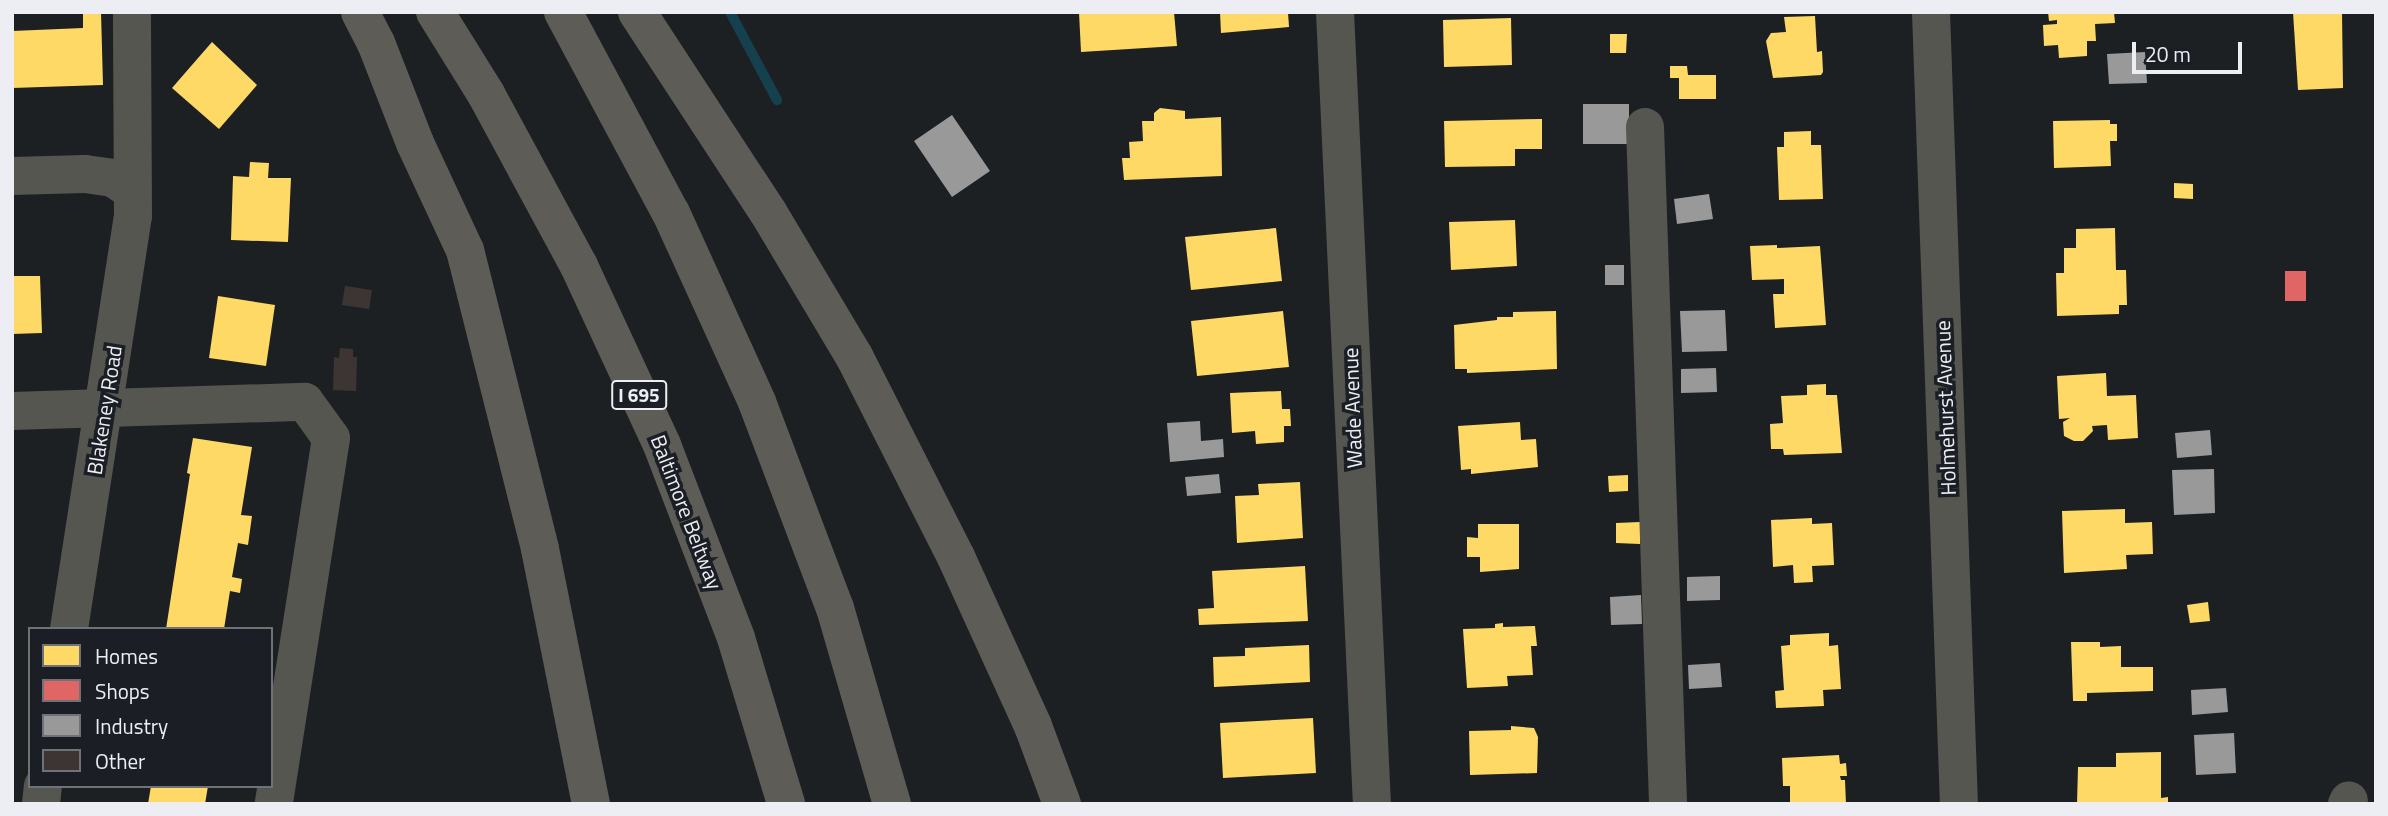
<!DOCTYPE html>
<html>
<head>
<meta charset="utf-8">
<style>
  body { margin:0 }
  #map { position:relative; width:2388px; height:816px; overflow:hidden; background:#1d2023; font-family:"Titillium Web",sans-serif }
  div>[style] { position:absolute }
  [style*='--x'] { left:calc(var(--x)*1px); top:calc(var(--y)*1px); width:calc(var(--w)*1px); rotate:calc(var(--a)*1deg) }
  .homes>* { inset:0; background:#ffd966 }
  .shops>* { inset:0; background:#e06666 }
  .industry>* { inset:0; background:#999 }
  .stream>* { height:10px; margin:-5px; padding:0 5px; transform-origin:5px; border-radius:5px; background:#14414d }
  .building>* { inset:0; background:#3d3533 }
  .minor>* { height:38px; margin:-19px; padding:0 19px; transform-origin:19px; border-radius:19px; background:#565650 }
  .highway>* { height:38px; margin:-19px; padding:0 19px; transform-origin:19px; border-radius:19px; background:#5d5c57 }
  span { translate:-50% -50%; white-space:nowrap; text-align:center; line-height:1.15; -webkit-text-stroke:7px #1b1f25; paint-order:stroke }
  .shield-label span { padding:2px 5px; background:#1b1f25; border:2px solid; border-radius:5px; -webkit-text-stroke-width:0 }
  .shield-label { font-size:19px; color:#eceef3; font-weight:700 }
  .street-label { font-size:21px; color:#eceef3 }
  .frame { position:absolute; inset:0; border:14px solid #eceef3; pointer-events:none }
  .legend { position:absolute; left:28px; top:627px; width:245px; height:161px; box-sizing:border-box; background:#1b1f25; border:2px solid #6f7277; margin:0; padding:9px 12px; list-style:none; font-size:21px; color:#eceef3 }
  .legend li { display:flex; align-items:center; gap:14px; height:35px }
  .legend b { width:35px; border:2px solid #6f7277 }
  .scale { position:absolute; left:2132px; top:42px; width:110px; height:32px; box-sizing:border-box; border:4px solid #eceef3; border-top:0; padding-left:9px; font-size:21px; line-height:24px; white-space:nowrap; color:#eceef3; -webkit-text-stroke:5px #1b1f25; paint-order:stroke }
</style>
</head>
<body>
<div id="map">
  <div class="homes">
    <div style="clip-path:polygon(83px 12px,101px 12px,103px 85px,12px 88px,12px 31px,83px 28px)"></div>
    <div style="clip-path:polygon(1079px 12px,1174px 12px,1177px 46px,1081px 52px)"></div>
    <div style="clip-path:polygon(1220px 12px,1288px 12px,1289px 27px,1221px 33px)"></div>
    <div style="clip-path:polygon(2048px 12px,2114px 12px,2115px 23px,2095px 24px,2096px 41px,2087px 41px,2087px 56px,2059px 58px,2058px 45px,2044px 46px,2043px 25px,2057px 24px,2057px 20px,2049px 21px)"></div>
    <div style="clip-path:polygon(2293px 12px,2342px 12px,2343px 88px,2298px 90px)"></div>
    <div style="clip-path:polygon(1815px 16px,1817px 52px,1822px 51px,1823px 72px,1821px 75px,1773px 78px,1766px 41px,1771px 33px,1786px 32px,1784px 17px)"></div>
    <div style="clip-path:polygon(1511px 18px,1512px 65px,1444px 67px,1443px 20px)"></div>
    <div style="clip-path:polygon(1610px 34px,1627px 34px,1626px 53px,1610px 53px)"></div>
    <div style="clip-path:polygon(212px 42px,257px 85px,219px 129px,172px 88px)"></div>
    <div style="clip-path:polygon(1670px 66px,1687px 66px,1688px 75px,1716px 75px,1716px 99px,1679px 99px,1679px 78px,1670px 78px)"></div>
    <div style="clip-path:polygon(1160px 108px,1185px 111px,1185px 119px,1221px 117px,1222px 176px,1124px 180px,1122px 158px,1130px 158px,1129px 142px,1143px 141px,1142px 121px,1154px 121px,1154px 113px)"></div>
    <div style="clip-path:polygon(1542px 119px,1542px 149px,1515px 149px,1515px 166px,1445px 167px,1444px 121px)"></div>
    <div style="clip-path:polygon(2110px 120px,2110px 124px,2117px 124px,2117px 141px,2110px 141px,2111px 166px,2054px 168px,2053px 121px)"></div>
    <div style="clip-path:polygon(1811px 131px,1811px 145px,1821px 145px,1823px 199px,1779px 200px,1777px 147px,1784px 147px,1784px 132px)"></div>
    <div style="clip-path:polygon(250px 162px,269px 163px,268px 178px,291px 178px,288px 242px,231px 240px,233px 176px,249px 177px)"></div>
    <div style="clip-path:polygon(2174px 183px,2193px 184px,2193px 199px,2174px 198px)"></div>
    <div style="clip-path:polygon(1515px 220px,1517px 266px,1451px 270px,1449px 222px)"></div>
    <div style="clip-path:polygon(1276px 228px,1282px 281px,1191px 290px,1185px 237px)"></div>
    <div style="clip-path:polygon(2115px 228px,2116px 270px,2126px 270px,2127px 305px,2119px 305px,2119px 314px,2057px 316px,2056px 273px,2064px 273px,2064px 248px,2076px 248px,2076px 229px)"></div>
    <div style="clip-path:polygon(1777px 245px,1777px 248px,1820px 246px,1826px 325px,1775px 328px,1773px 294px,1784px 294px,1784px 279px,1752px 280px,1750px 246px)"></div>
    <div style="clip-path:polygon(12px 276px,40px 276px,42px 333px,12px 334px)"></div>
    <div style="clip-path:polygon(218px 296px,275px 305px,266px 366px,209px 358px)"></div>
    <div style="clip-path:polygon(1283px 311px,1289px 367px,1197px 376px,1191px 321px)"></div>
    <div style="clip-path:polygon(1556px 311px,1557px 369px,1467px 373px,1467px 369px,1455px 369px,1454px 325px,1497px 320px,1497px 317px,1513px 317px,1513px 312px)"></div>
    <div style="clip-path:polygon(2106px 373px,2107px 396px,2136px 395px,2138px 438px,2108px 440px,2107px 425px,2092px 426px,2093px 431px,2083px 441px,2074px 441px,2064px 436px,2063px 422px,2070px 418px,2059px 419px,2057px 376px)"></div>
    <div style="clip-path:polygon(1826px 384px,1826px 395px,1837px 395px,1842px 453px,1784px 455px,1783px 449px,1771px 449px,1770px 424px,1783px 423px,1781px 396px,1807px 395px,1807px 385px)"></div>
    <div style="clip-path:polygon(1281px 391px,1282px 409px,1290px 409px,1291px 426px,1284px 426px,1284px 442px,1256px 444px,1255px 431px,1232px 433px,1230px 393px)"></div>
    <div style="clip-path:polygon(1520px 422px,1521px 440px,1536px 439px,1538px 467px,1471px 474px,1471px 469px,1461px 470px,1458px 426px)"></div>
    <div style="clip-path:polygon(193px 438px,252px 447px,241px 515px,252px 516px,248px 545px,238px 543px,232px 577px,242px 579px,240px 593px,230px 591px,224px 629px,166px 629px,190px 474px,187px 473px)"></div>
    <div style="clip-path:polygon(1628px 475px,1628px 491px,1609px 492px,1608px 476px)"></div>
    <div style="clip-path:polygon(1300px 482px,1303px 538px,1237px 543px,1235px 496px,1259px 495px,1258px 484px)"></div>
    <div style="clip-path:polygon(2125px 509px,2125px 523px,2152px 522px,2153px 554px,2126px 555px,2127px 569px,2064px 573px,2062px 511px)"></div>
    <div style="clip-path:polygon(1812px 518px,1812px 524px,1832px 523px,1834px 565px,1812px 566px,1813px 582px,1794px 583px,1793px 565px,1773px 567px,1771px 520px)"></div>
    <div style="clip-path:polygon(1640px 522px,1640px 544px,1616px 543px,1616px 523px)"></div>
    <div style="clip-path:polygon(1478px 524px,1519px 524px,1519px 569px,1480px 572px,1480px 557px,1467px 557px,1467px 537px,1478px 538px)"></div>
    <div style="clip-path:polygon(1305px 566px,1308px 621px,1199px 625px,1198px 609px,1214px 608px,1212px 571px)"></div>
    <div style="clip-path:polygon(2208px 602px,2210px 621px,2190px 623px,2187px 605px)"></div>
    <div style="clip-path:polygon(1503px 623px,1503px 627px,1535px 626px,1537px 646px,1531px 646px,1533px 675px,1507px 676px,1508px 686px,1467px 688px,1463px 629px,1495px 628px,1495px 624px)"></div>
    <div style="clip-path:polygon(1829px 633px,1829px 646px,1838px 645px,1841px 689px,1823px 690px,1824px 706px,1776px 708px,1775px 691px,1784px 690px,1781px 646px,1790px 645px,1790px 635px)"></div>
    <div style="clip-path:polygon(2071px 642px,2100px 642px,2100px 647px,2121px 646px,2121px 667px,2153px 667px,2153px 691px,2087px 693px,2087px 701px,2073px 701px)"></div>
    <div style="clip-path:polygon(1309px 645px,1310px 682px,1214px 687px,1213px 657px,1245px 656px,1245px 648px)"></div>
    <div style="clip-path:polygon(1313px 718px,1316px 773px,1223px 778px,1220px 723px)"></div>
    <div style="clip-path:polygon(1511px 726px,1534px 728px,1538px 737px,1537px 773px,1470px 775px,1469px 731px,1511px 730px)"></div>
    <div style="clip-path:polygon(2161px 752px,2161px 798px,2168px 797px,2168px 804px,2077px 804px,2078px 767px,2116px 767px,2116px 753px)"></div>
    <div style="clip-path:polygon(1839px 755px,1840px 764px,1846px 763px,1847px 776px,1840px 776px,1841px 780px,1845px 780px,1846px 804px,1790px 804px,1790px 786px,1783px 786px,1782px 758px)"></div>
    <div style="clip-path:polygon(151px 786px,208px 786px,205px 804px,148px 804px)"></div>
  </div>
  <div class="shops">
    <div style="clip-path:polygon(2285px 271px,2306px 271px,2306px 301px,2285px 301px)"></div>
  </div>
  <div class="industry">
    <div style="clip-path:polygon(2145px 52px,2147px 83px,2109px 84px,2107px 54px)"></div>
    <div style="clip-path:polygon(1583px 104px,1629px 104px,1629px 144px,1583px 144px)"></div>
    <div style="clip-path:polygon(952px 115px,990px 171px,952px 197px,914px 141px)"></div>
    <div style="clip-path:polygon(1709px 194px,1713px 219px,1677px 224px,1674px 199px)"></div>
    <div style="clip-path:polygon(1605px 265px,1624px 265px,1624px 285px,1605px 285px)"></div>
    <div style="clip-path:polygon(1725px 310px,1727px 351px,1682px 352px,1680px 311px)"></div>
    <div style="clip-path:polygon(1716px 368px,1717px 392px,1681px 393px,1681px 369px)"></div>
    <div style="clip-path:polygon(1200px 421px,1201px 441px,1223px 439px,1224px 457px,1170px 462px,1167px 423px)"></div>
    <div style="clip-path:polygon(2210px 430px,2212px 455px,2177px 458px,2175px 433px)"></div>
    <div style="clip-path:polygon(2214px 469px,2215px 513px,2174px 515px,2172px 470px)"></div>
    <div style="clip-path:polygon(1219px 474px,1221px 493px,1187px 496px,1185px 477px)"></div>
    <div style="clip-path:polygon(1720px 576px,1720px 600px,1687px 601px,1687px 577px)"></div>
    <div style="clip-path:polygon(1641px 595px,1642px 624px,1611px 625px,1610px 597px)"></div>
    <div style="clip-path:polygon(1720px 663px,1722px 687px,1689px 689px,1688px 665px)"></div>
    <div style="clip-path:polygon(2226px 688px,2228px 712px,2192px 715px,2191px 690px)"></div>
    <div style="clip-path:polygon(2234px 733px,2236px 773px,2196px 775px,2194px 735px)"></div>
  </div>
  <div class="stream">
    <div style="--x:730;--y:12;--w:100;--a:61.9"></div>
  </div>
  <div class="building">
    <div style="clip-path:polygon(345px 286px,372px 290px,369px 309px,342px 305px)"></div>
    <div style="clip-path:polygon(340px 348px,353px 349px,353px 357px,357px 357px,356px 391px,333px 390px,334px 357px,339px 358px)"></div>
  </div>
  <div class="minor">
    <div style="--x:1335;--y:12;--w:793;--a:87.33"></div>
    <div style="--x:1931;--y:12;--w:792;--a:87.98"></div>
    <div style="--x:1645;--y:127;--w:677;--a:88.05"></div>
    <div style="--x:12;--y:176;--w:73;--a:-1.6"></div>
    <div style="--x:85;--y:174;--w:28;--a:8"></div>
    <div style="--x:113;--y:178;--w:22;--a:34"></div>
    <div style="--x:12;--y:411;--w:293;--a:-1.8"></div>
    <div style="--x:305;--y:402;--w:44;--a:54.2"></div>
    <div style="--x:331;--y:438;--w:370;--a:98.9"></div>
    <div style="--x:69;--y:629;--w:418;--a:-81.2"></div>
    <div style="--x:133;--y:216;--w:204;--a:-90.3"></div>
    <div style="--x:41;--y:804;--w:18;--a:-84"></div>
    <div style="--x:2347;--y:804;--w:4;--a:-63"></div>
  </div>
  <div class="highway">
    <div style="--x:360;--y:12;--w:35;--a:63"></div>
    <div style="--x:376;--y:43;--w:107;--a:68.7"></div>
    <div style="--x:415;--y:143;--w:118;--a:65"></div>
    <div style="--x:465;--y:250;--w:308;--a:75.9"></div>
    <div style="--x:540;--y:549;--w:260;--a:78.7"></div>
    <div style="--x:435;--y:12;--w:97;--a:58.1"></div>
    <div style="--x:486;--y:94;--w:196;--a:61.6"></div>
    <div style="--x:579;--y:266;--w:197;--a:65.1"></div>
    <div style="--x:662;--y:445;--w:207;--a:69"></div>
    <div style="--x:736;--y:638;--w:173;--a:73.2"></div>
    <div style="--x:563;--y:12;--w:228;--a:61.8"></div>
    <div style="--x:671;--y:213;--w:208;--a:65.5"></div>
    <div style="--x:757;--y:402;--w:220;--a:69.3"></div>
    <div style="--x:835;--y:608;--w:204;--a:73.8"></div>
    <div style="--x:637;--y:12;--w:239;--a:56.8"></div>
    <div style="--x:768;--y:212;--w:168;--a:59.2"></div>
    <div style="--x:854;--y:356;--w:225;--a:63.1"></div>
    <div style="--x:956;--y:557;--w:186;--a:65.5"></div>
    <div style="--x:1033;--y:726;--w:83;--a:69.6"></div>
  </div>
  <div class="shield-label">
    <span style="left:639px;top:395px">I 695</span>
  </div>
  <div class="street-label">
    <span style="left:1352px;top:408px;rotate:-92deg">Wade Avenue</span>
    <span style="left:1945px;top:408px;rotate:-92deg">Holmehurst Avenue</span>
    <span style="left:104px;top:410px;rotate:-81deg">Blakeney Road</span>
    <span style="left:687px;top:512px;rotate:69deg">Baltimore Beltway</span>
  </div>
  <div class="frame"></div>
  <ul class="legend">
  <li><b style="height:19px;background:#ffd966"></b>Homes</li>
  <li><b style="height:19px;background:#e06666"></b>Shops</li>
  <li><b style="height:19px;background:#999"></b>Industry</li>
  <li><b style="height:19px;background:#3d3533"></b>Other</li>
  </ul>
  <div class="scale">20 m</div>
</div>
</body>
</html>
